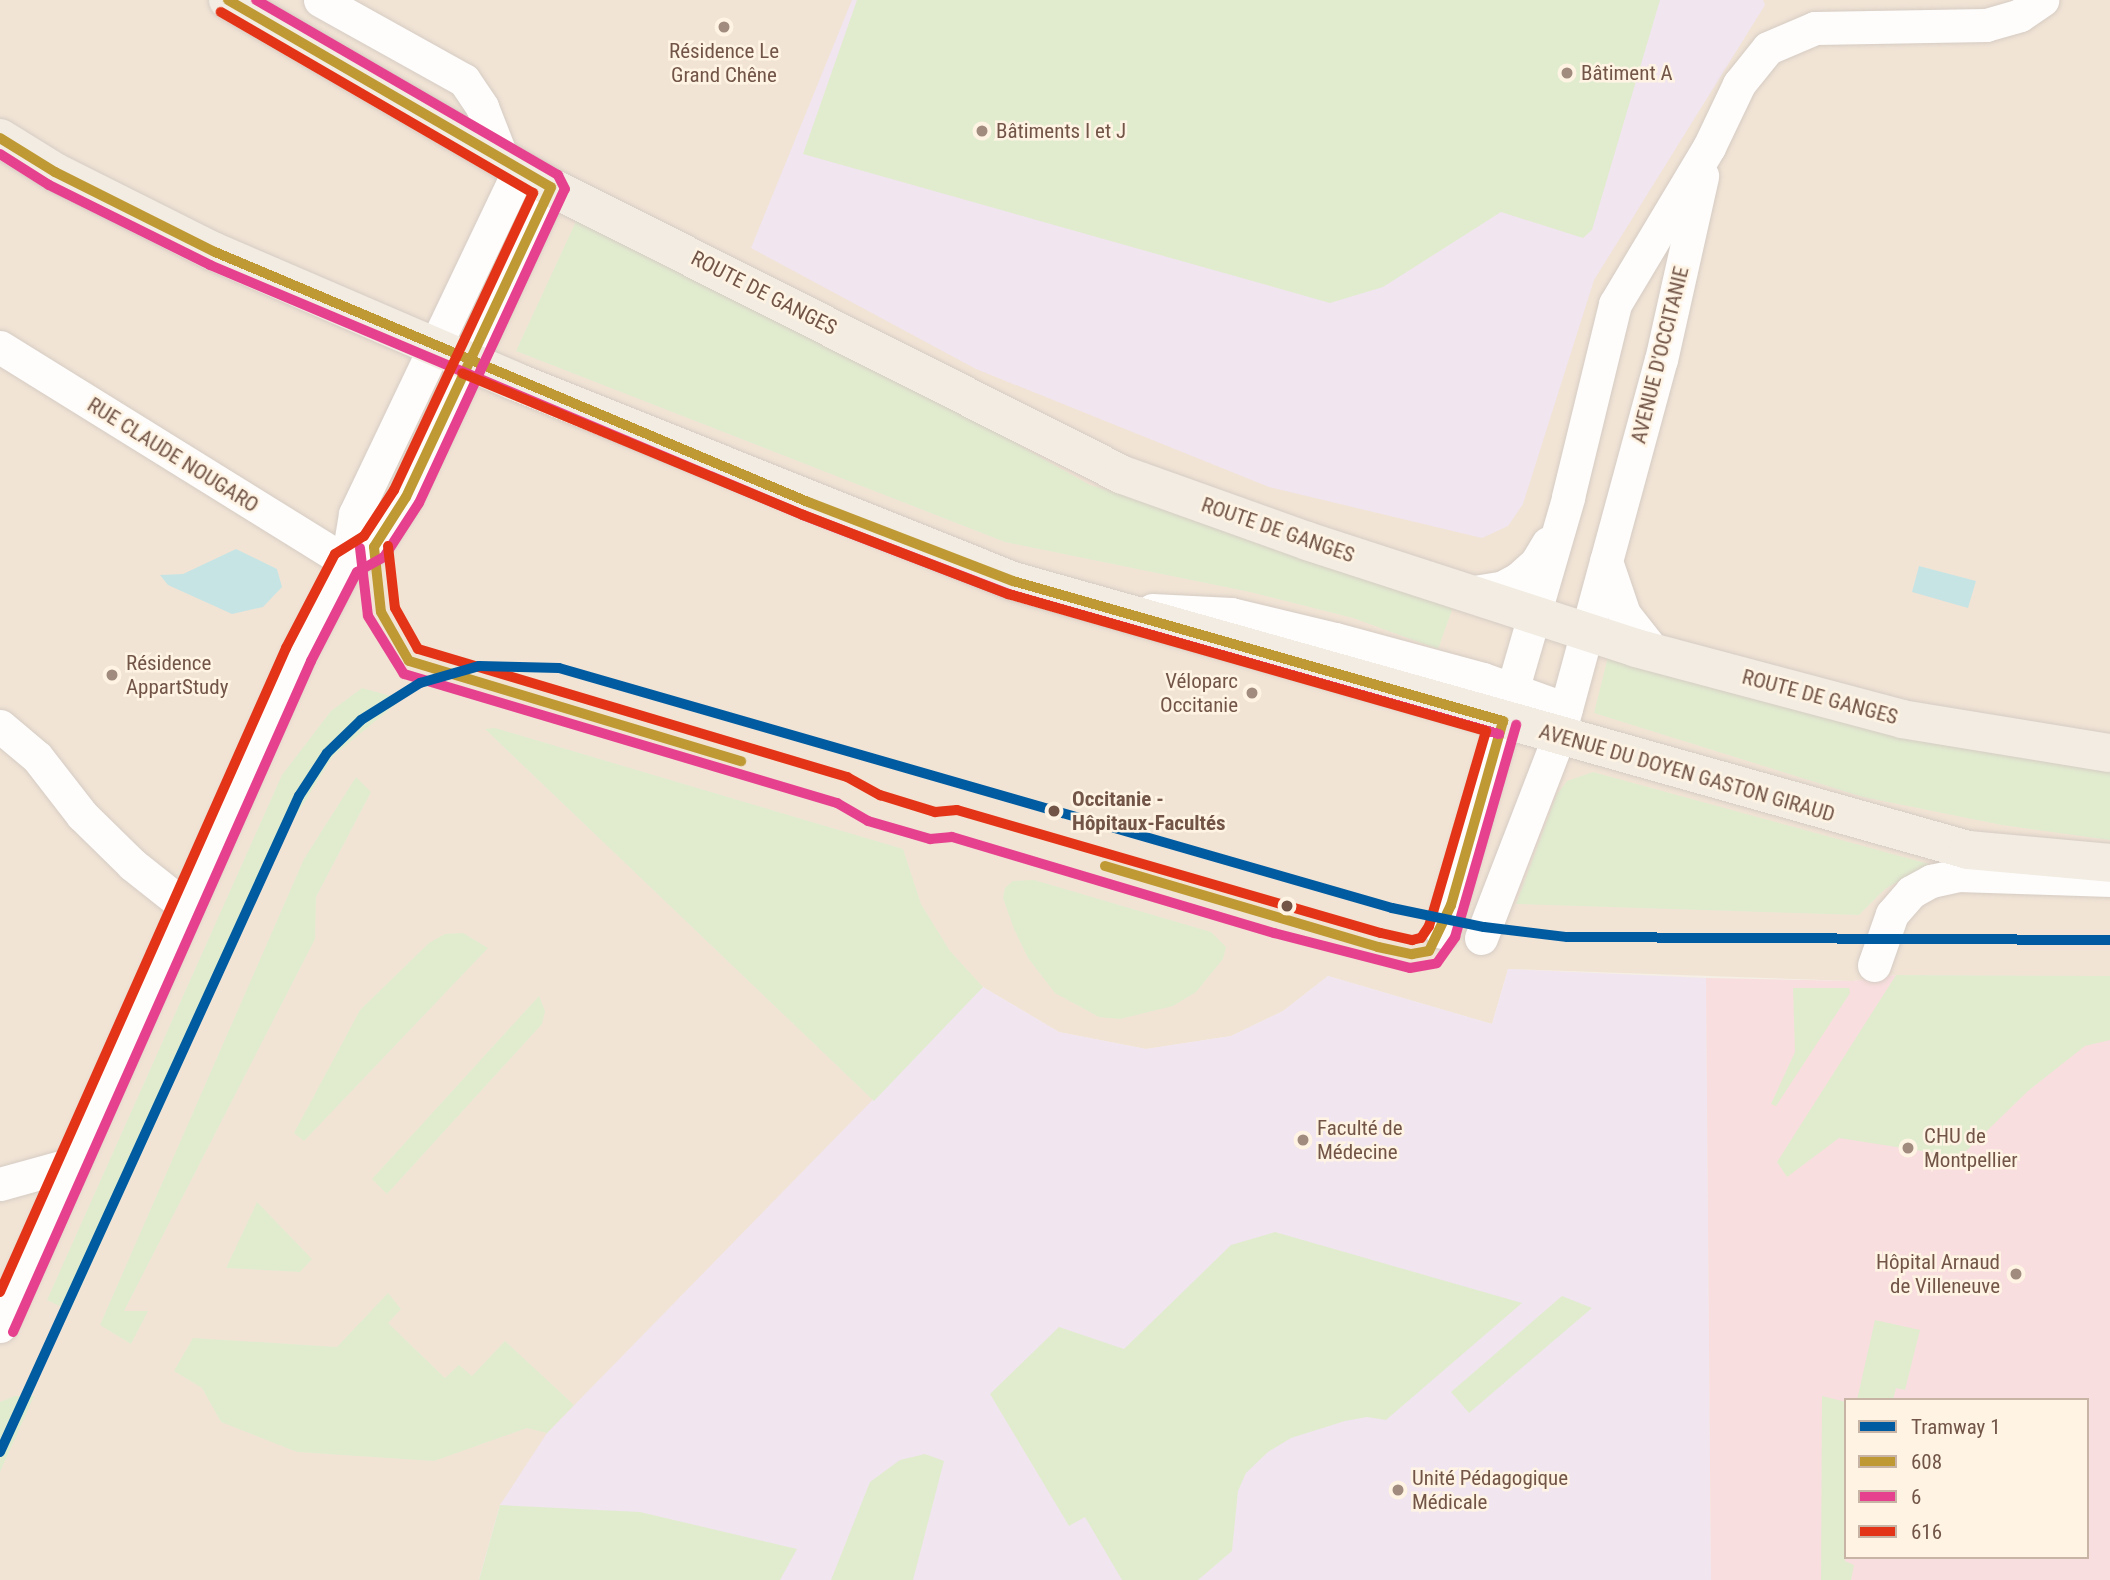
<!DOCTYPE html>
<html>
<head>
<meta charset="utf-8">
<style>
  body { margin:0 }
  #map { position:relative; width:2110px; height:1580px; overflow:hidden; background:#f5efe5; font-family:"Roboto Condensed",sans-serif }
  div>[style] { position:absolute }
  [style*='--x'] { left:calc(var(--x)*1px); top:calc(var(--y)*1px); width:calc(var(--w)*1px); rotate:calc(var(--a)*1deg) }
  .residential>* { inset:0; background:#f1e4d5 }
  .education>* { inset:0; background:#f1e5ef }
  .medical>* { inset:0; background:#f8dede }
  .green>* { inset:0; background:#e1eccf }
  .water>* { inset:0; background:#c7e4e5 }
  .roads { filter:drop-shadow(0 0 2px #d6ccc4) drop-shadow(0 0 2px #d6ccc4) }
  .minor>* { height:33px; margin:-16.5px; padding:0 16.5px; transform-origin:16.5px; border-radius:16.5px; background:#fefdfb }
  .major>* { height:38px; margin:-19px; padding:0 19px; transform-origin:19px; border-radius:19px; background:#f2ece2 }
  .bus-1>* { height:10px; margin:-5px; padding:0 5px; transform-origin:5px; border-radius:5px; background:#bf9934 }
  .bus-2>* { height:10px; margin:-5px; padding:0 5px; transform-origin:5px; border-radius:5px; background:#e6418e }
  .bus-3>* { height:10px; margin:-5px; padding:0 5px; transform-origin:5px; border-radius:5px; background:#e43417 }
  .tram-1>* { height:10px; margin:-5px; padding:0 5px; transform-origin:5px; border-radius:5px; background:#005ba1 }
  .dots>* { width:19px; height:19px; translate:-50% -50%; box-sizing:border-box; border:4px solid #fff4e4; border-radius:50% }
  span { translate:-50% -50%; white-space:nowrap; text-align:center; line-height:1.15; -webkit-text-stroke:5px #fff4e4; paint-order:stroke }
  .poi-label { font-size:21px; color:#725547 }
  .left { translate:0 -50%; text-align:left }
  .right { translate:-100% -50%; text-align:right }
  .street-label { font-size:21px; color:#725547 }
  .stop-label { font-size:21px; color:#725547; font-weight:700 }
  .legend { position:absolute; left:1844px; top:1398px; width:245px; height:161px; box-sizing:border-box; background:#fff4e4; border:2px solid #c7b4a5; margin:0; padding:9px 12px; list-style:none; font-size:21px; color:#725547 }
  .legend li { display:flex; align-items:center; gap:14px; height:35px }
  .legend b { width:35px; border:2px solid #c7b4a5 }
</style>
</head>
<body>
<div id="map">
  <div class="residential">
    <div style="clip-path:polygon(0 0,2110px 0,2110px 977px,1896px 975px,1852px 981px,1508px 969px,1492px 1024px,1328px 976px,1283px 1011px,1231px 1036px,1146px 1049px,1059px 1032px,983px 987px,500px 1505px,479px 1580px,0 1580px)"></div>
  </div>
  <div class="education">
    <div style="clip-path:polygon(852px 0,1763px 0,1765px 5px,1594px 280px,1523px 504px,1508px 526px,1482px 538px,1269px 487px,976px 369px,751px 248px)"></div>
    <div style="clip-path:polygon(1508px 969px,1706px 978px,1711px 1580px,479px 1580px,500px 1505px,547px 1433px,983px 987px,1059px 1032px,1146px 1049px,1231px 1036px,1283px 1011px,1328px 976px,1492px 1024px)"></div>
  </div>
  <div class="medical">
    <div style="clip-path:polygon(evenodd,1896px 975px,2110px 977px,2110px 1580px,1711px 1580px,1706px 978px,1852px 981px,1896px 975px,1846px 1400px,2087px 1400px,2087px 1557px,1846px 1557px,1846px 1400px)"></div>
  </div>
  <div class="green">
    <div style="clip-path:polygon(857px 0,1660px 0,1592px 230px,1583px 238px,1501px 212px,1383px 287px,1330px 303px,803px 154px)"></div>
    <div style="clip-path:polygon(579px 215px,975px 420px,1090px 485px,1457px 596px,1438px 649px,1353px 618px,1250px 592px,1005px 542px,516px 351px)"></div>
    <div style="clip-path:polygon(1608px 657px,2110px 770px,2110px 840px,2002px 825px,1863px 797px,1594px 713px)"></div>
    <div style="clip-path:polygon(362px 688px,402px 699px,333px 756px,293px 820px,70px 1311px,47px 1300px,282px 775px,331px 711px)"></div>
    <div style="clip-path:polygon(495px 728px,903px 849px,921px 904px,950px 951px,983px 987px,874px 1101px,485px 729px)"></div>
    <div style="clip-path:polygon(1593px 772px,1929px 864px,1885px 889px,1859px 915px,1516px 904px,1557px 794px,1567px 781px)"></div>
    <div style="clip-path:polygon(356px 777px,371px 792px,316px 897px,315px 939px,124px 1311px,148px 1311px,131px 1344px,100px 1325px,304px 859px)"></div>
    <div style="clip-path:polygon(1034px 880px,1211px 932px,1226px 947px,1223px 959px,1196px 992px,1173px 1006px,1120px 1019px,1099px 1017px,1055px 993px,1028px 958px,1014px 929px,1003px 898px,1005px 888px,1013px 881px)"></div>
    <div style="clip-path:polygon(463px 933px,488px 948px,304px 1141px,294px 1133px,360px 1010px,429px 943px,445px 934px)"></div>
    <div style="clip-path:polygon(1896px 975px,2110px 976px,2110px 1040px,2085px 1046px,2028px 1091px,1960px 1157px,1839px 1138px,1787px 1177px,1777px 1162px)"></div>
    <div style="clip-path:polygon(1793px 988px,1849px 988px,1850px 993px,1776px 1106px,1771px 1104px,1795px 1052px)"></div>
    <div style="clip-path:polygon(539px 996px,545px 1011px,542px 1024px,387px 1194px,372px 1179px)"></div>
    <div style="clip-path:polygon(257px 1202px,312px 1259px,300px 1272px,226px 1268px)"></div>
    <div style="clip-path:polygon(1275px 1232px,1522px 1303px,1386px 1420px,1367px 1417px,1345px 1421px,1291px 1438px,1268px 1452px,1246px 1473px,1238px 1491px,1232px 1551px,1198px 1580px,1122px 1580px,1085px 1517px,1069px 1526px,990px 1394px,1059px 1327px,1124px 1349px,1231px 1245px)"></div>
    <div style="clip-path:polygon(388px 1293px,401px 1309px,388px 1323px,445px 1378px,459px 1365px,472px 1376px,505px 1341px,574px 1405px,547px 1433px,527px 1428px,434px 1461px,297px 1452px,221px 1422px,202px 1388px,174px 1371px,193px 1338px,337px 1347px)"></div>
    <div style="clip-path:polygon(1562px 1296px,1592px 1308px,1469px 1413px,1451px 1392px)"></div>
    <div style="clip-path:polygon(1875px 1320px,1920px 1330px,1905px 1390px,1896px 1388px,1893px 1400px,1857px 1400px)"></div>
    <div style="clip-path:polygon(15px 1396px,34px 1396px,0 1472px,0 1402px)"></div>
    <div style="clip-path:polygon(1822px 1396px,1846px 1402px,1845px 1561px,1854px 1565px,1851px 1580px,1821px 1580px)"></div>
    <div style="clip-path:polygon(925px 1454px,944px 1461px,913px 1580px,831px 1580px,870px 1482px,900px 1460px)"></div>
    <div style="clip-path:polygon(500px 1505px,640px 1512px,797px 1549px,780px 1580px,479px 1580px)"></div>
  </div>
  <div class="water">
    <div style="clip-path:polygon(236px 549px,277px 569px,282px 587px,263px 607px,232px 614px,168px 585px,160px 575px,183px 574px)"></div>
    <div style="clip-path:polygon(1919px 566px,1976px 581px,1968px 608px,1912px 592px)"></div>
  </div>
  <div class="roads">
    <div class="minor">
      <div style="--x:320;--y:0;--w:165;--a:29.1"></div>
      <div style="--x:464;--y:80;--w:32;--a:56"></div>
      <div style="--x:482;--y:107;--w:55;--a:68.6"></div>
      <div style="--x:0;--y:347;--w:408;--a:31.8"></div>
      <div style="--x:1606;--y:561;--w:56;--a:71.2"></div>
      <div style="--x:1624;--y:614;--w:48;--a:51.7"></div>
      <div style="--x:347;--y:562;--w:31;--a:-29"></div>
      <div style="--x:374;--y:547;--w:59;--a:-57.4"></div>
      <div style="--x:406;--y:497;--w:342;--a:-64.9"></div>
      <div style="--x:1468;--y:593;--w:33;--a:-9"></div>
      <div style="--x:1501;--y:588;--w:19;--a:-28"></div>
      <div style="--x:1518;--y:579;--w:24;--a:-42"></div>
      <div style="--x:1536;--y:563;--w:23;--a:-59"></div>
      <div style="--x:1152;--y:610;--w:79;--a:2.9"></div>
      <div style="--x:1231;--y:614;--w:107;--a:13.5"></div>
      <div style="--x:1335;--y:639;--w:153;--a:15.1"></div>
      <div style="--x:1483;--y:679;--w:88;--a:19.9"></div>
      <div style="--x:0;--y:726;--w:48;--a:40"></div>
      <div style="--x:37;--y:757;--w:73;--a:52.2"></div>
      <div style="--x:82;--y:815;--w:71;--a:44.4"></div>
      <div style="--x:133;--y:865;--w:68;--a:38.4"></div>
      <div style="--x:1442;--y:932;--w:453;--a:-73.8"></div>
      <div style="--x:1568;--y:497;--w:199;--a:-76.3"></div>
      <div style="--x:1615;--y:304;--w:183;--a:-59.1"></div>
      <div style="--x:1709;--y:147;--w:70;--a:-64.5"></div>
      <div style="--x:1739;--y:84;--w:46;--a:-51.1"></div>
      <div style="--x:1768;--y:48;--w:51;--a:-23.1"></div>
      <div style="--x:1815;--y:28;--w:171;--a:-1"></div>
      <div style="--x:1986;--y:25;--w:35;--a:-16"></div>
      <div style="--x:2020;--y:15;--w:27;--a:-34"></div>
      <div style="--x:1481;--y:938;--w:214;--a:-68.9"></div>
      <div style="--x:1558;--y:738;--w:392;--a:-74.8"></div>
      <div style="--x:1661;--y:360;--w:189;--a:-77.4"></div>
      <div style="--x:1874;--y:965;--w:54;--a:-70.6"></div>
      <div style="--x:1892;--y:914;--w:29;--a:-49"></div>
      <div style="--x:1911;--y:892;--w:23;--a:-29"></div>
      <div style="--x:1931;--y:881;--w:29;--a:-12"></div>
      <div style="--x:1959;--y:875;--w:151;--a:1.9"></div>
      <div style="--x:0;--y:1184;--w:75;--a:-15.5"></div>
      <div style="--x:0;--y:1326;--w:734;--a:-66.05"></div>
      <div style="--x:298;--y:655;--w:105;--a:-62.2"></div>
      <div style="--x:347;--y:562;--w:49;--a:-80.5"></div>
      <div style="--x:355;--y:514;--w:383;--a:-64.5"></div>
    </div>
    <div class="major">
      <div style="--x:228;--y:0;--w:373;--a:30.1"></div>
      <div style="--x:551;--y:187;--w:640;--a:26.73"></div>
      <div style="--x:1123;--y:475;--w:195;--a:19.7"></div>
      <div style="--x:1307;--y:541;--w:346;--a:18"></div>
      <div style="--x:1636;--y:648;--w:275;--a:14.9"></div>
      <div style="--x:1902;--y:719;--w:211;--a:9.3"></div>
      <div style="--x:0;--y:138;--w:65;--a:31.7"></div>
      <div style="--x:55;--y:172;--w:179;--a:26.6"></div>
      <div style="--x:215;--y:252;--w:326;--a:23.3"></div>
      <div style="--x:514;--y:381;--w:538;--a:21.84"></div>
      <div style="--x:1013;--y:581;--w:992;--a:15.73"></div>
      <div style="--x:1968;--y:850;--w:143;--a:5.2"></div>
    </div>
  </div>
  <div class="bus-1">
    <div style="--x:228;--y:0;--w:373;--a:30.1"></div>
    <div style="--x:0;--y:138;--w:65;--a:31.7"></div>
    <div style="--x:55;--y:172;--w:179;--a:26.6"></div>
    <div style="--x:215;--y:252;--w:644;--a:22.86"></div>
    <div style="--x:808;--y:502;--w:220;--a:21.1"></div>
    <div style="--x:1013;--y:581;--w:510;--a:15.95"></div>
    <div style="--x:374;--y:547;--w:65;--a:83.9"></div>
    <div style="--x:381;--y:612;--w:56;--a:60.3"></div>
    <div style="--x:409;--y:661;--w:347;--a:16.8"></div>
    <div style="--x:374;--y:547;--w:59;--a:-57.4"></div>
    <div style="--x:406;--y:497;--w:342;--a:-64.9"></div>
    <div style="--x:1105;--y:866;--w:285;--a:16.5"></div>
    <div style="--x:1378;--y:947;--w:35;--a:12"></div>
    <div style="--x:1412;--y:954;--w:17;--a:-10"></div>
    <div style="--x:1429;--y:951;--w:51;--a:-64.4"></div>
    <div style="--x:1451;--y:905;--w:191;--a:-74.2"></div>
  </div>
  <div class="bus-2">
    <div style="--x:0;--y:154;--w:58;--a:32.3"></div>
    <div style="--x:49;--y:185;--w:180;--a:26.4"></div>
    <div style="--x:210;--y:265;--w:644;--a:22.86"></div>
    <div style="--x:803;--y:515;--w:221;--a:21"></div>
    <div style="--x:1009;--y:594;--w:510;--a:15.95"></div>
    <div style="--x:360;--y:548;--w:68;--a:83.3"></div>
    <div style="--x:368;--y:616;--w:68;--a:58.2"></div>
    <div style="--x:404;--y:674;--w:452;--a:16.6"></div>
    <div style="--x:837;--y:803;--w:36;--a:30"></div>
    <div style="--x:868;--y:821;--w:65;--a:16.2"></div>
    <div style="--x:930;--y:839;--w:22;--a:-5"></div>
    <div style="--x:952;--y:837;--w:336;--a:16.6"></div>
    <div style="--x:1274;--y:933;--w:140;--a:14.4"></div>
    <div style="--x:1410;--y:968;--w:27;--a:-10"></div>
    <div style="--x:1437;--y:963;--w:32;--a:-55"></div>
    <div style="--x:1455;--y:937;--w:221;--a:-73.9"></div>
    <div style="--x:13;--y:1332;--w:734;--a:-66.05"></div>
    <div style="--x:311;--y:661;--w:100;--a:-62.7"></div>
    <div style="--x:357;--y:572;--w:31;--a:-29"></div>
    <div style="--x:384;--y:557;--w:64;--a:-57.1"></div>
    <div style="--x:419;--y:503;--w:346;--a:-65.1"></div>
    <div style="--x:565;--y:189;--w:16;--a:-117"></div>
    <div style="--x:558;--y:175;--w:349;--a:-149.9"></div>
  </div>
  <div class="bus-3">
    <div style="--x:388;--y:546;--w:62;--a:83.6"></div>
    <div style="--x:395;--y:608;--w:47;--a:60.7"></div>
    <div style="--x:418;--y:649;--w:448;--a:16.6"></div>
    <div style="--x:847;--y:777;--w:38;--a:29"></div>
    <div style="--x:880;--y:795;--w:58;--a:17.2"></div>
    <div style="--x:935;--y:812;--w:22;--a:-5"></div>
    <div style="--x:957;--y:810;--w:441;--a:16.2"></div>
    <div style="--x:1381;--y:933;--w:32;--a:13"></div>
    <div style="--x:1412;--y:940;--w:9;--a:-13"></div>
    <div style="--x:1421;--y:938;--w:14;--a:-56"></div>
    <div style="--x:1429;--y:926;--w:203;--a:-73.7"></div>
    <div style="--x:1486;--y:731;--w:497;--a:-164"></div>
    <div style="--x:1008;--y:594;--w:220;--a:-158.9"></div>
    <div style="--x:803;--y:515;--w:369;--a:-157.4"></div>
    <div style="--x:0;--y:1292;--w:705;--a:-66.05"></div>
    <div style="--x:286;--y:648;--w:106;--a:-62.5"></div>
    <div style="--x:335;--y:554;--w:34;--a:-32"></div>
    <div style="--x:364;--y:536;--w:55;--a:-56.9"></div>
    <div style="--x:394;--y:490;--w:328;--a:-64.9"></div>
    <div style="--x:533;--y:193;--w:361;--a:-149.9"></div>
  </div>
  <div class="tram-1">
    <div style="--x:0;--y:1452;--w:721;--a:-65.5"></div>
    <div style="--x:299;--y:796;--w:51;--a:-56.9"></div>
    <div style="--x:327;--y:753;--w:47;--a:-44.1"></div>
    <div style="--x:361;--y:720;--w:70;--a:-32.1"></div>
    <div style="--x:420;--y:683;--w:61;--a:-16.1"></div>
    <div style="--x:479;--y:666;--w:80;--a:1.4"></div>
    <div style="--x:559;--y:668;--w:867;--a:16.07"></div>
    <div style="--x:1392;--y:908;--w:94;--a:11.7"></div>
    <div style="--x:1484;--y:927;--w:84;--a:6.9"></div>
    <div style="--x:1567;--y:937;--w:543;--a:0.32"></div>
  </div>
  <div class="dots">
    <div style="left:724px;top:27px;background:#a08b7e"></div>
    <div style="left:1567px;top:73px;background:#a08b7e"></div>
    <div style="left:982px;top:131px;background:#a08b7e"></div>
    <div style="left:112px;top:675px;background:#a08b7e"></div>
    <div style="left:1252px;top:693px;background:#a08b7e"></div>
    <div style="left:1054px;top:811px;background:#725547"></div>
    <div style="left:1287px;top:906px;background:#725547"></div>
    <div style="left:1303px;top:1140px;background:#a08b7e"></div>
    <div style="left:1908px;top:1148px;background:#a08b7e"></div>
    <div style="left:2016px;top:1274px;background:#a08b7e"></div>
    <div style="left:1398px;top:1490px;background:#a08b7e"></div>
  </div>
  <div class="poi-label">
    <span style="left:724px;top:63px">Résidence Le<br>Grand Chêne</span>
    <span class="left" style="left:1581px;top:73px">Bâtiment A</span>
    <span class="left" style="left:996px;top:131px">Bâtiments I et J</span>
    <span class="left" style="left:126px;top:675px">Résidence<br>AppartStudy</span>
    <span class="right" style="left:1238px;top:693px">Véloparc<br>Occitanie</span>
    <span class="left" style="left:1317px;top:1140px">Faculté de<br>Médecine</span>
    <span class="left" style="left:1924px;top:1148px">CHU de<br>Montpellier</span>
    <span class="right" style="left:2000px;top:1274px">Hôpital Arnaud<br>de Villeneuve</span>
    <span class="left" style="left:1412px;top:1490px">Unité Pédagogique<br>Médicale</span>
  </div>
  <div class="street-label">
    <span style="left:764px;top:293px;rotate:27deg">ROUTE DE GANGES</span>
    <span style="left:1660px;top:355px;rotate:-76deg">AVENUE D'OCCITANIE</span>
    <span style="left:173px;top:455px;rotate:32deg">RUE CLAUDE NOUGARO</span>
    <span style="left:1278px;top:530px;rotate:19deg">ROUTE DE GANGES</span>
    <span style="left:1820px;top:697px;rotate:15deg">ROUTE DE GANGES</span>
    <span style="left:1687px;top:773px;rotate:16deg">AVENUE DU DOYEN GASTON GIRAUD</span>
  </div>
  <div class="stop-label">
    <span class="left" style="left:1072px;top:811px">Occitanie -<br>Hôpitaux-Facultés</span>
  </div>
  <ul class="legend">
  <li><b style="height:9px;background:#005ba1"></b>Tramway 1</li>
  <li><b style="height:9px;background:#bf9934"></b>608</li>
  <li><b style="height:9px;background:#e6418e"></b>6</li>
  <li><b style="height:9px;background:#e43417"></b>616</li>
  </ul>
</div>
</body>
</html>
